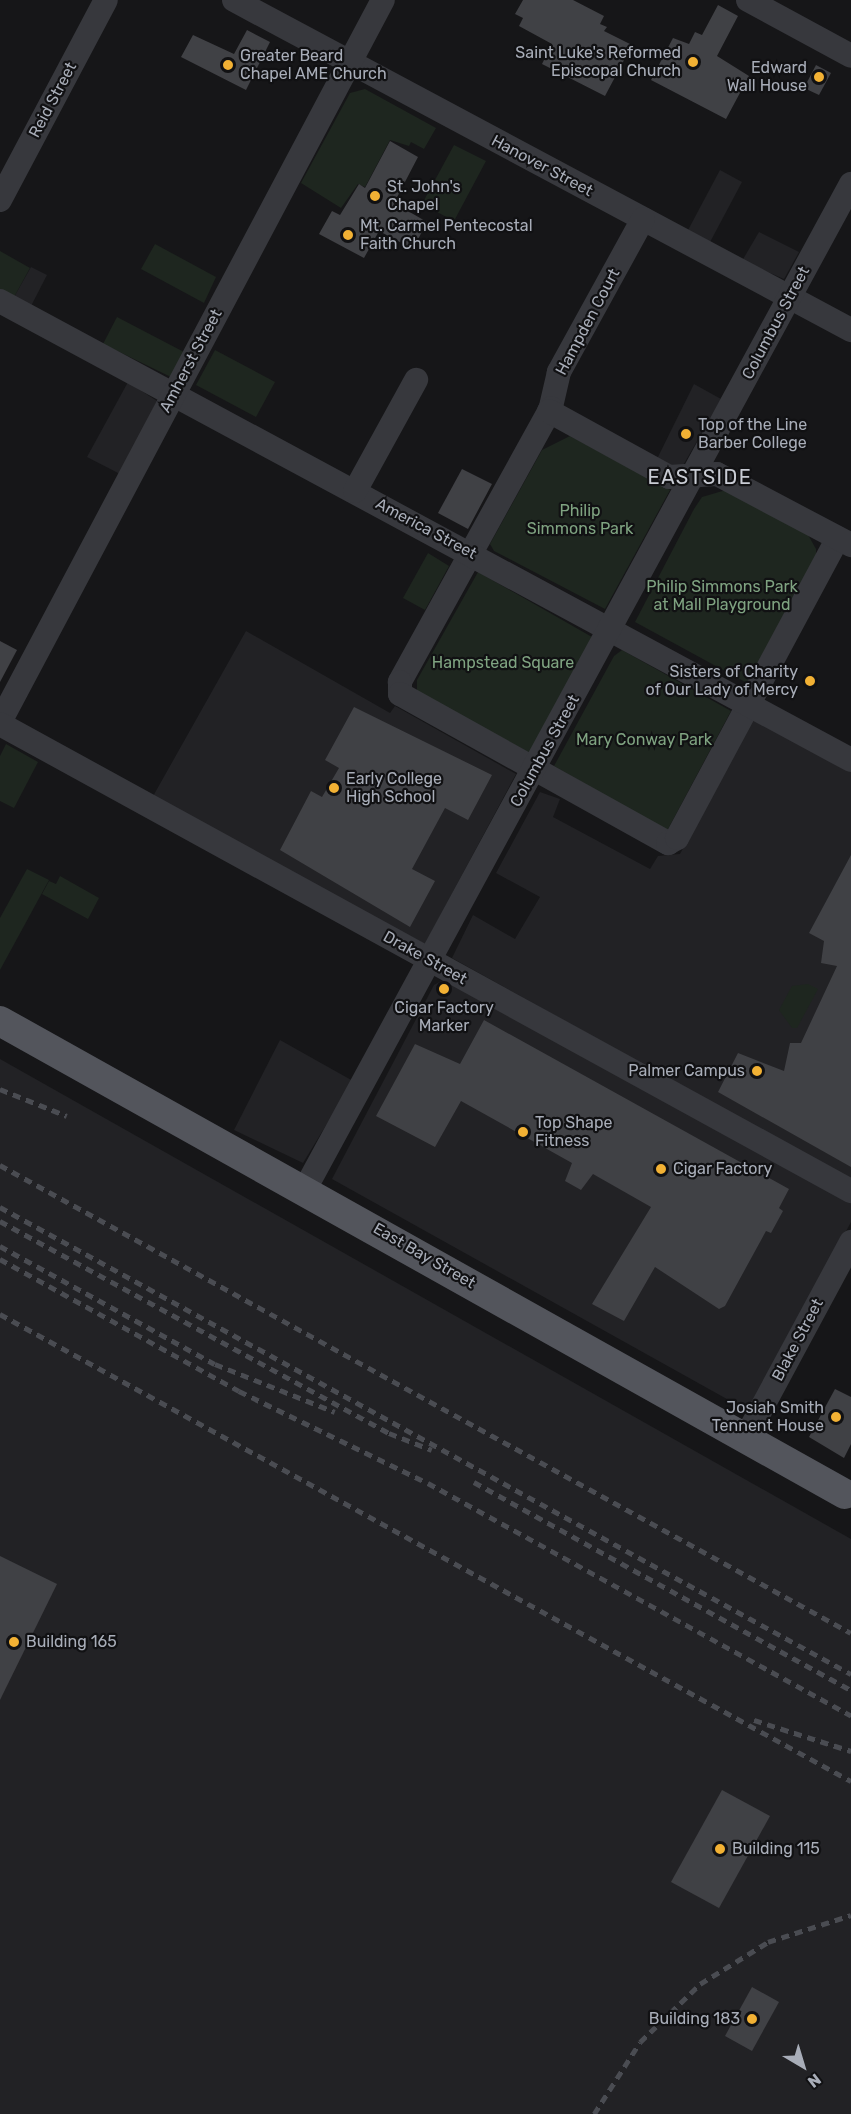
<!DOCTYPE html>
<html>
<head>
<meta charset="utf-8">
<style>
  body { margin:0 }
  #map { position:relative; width:851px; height:2114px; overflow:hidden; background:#161618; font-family:Rubik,sans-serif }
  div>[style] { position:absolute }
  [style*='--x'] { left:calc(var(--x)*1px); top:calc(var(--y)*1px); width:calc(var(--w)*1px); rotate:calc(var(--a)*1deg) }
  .built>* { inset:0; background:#222225 }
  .green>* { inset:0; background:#1e261f }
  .building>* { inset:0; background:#404145 }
  .minor>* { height:24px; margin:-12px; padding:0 12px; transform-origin:12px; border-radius:12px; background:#37383d }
  .major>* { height:30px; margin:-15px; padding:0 15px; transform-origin:15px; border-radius:15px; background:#53555c }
  .rail>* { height:4.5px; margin-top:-2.25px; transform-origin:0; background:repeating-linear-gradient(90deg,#4a4c52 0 8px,transparent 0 14px) }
  .dots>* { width:16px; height:16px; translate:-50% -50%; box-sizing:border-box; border:3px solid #111113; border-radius:50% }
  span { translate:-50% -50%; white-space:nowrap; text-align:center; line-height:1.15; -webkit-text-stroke:4.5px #111113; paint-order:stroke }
  .poi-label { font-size:16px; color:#a8adb8 }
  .right { translate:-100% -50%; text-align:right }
  .left { translate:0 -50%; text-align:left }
  .street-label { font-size:16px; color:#a8adb8 }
  .park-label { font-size:16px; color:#7fa381 }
  .quarter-label { font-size:20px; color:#c9ccd4; letter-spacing:1.5px }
  .north { position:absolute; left:773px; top:2036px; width:60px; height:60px; -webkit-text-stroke:4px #111113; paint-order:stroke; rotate:142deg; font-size:16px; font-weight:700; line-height:24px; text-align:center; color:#a8adb8 }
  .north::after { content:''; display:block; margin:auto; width:21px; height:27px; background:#a8adb8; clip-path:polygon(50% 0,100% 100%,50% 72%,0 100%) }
</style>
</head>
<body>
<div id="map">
  <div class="built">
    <div style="clip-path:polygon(720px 170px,742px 182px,709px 244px,687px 232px)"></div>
    <div style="clip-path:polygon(759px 232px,799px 252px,784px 279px,742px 261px)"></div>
    <div style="clip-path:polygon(31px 267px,47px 275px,31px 306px,14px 297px)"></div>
    <div style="clip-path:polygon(128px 382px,157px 401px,120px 474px,87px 457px)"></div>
    <div style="clip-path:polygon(694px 384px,721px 399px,681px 469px,657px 459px)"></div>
    <div style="clip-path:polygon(246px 631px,390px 713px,395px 706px,516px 774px,425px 944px,152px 798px)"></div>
    <div style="clip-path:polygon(751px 719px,851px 770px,851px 1180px,452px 958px,473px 915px,515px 939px,540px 897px,496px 873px,540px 792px,560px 799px,553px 817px,650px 869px,658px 856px,680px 854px)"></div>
    <div style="clip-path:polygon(443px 980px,851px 1203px,851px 1222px,753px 1405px,743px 1408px,332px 1179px,434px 985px)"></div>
    <div style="clip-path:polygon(280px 1040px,353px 1081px,303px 1163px,234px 1130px)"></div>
    <div style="clip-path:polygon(0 1059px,851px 1539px,851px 2114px,0 2114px)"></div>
  </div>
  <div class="green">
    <div style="clip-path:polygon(365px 89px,436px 128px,424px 149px,411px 142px,409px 146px,390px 140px,365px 187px,358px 184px,341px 208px,301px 183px,350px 93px)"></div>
    <div style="clip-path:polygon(454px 145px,486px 161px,454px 221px,422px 204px)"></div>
    <div style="clip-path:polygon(155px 244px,216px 277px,204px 303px,141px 269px)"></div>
    <div style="clip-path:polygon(0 251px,30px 268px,14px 297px,0 289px)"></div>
    <div style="clip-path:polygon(117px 317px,184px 352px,171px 377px,103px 344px)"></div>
    <div style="clip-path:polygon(215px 350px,275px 382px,256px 417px,196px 385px)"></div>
    <div style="clip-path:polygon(570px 436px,670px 490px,605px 609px,494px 551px,490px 544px,542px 450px)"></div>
    <div style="clip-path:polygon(726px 490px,807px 533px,816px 549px,816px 556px,747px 683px,635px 622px,694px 509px,702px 497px)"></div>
    <div style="clip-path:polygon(428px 553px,449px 566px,425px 610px,403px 598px)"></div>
    <div style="clip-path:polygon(478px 572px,592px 637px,530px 753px,417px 692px,417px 680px)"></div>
    <div style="clip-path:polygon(622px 650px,731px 711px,667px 831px,554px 766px,614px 656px)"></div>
    <div style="clip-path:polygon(6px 744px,38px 762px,14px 808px,0 801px,0 756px)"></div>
    <div style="clip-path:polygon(27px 869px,49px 880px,0 970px,0 918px)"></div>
    <div style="clip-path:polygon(60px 876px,99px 898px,88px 919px,42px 894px,49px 881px,56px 884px)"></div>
    <div style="clip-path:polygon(808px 984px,818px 989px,797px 1028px,792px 1028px,779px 1010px,792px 986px)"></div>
  </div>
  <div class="building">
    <div style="clip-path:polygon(523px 0,573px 0,604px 16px,600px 24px,607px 27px,604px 31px,632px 45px,605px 96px,542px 64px,552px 44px,519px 26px,523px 18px,515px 14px)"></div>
    <div style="clip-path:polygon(718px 5px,738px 16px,717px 56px,749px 76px,726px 119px,651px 80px,673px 38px,689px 44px,695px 32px,702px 35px)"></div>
    <div style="clip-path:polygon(247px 30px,270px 42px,246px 90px,181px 57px,193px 35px,234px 54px)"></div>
    <div style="clip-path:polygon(816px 65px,831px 73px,819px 95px,804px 88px)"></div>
    <div style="clip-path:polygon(390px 141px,418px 157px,394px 203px,427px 222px,413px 249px,379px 231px,364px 258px,319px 234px,332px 211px,340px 215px,359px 184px,365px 188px)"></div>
    <div style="clip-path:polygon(462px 469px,492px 484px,468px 529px,438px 513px)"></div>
    <div style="clip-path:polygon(0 641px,17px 650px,0 682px)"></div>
    <div style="clip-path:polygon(354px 707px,492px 775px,468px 820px,445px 808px,412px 869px,435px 881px,410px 927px,280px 850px,311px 791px,322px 797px,339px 768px,325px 760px)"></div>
    <div style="clip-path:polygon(851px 855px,851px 1167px,718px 1092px,738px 1053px,784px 1071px,790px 1043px,801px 1043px,837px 966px,821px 963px,824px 941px,809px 933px)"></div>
    <div style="clip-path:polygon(484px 1020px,789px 1189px,779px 1208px,783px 1211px,771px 1233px,766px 1231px,725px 1306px,719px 1309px,655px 1267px,624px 1321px,592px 1304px,651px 1207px,593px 1174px,581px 1190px,565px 1181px,572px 1163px,461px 1101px,435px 1147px,376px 1116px,415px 1044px,460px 1064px)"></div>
    <div style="clip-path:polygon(835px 1389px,851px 1397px,851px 1444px,844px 1458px,809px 1437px)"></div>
    <div style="clip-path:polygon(0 1556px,57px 1584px,0 1700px)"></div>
    <div style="clip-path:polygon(722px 1790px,770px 1816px,719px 1908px,671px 1882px)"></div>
    <div style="clip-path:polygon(752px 1987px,779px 2002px,752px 2051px,725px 2036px)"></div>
  </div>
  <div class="minor">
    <div style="--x:234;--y:0;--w:700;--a:28.14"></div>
    <div style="--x:748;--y:0;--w:117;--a:28.5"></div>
    <div style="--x:0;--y:200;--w:226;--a:-62.1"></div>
    <div style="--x:643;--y:219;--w:175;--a:118.8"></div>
    <div style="--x:559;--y:372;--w:37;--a:103"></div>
    <div style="--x:551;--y:408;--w:313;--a:118.9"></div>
    <div style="--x:400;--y:682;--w:12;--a:90"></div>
    <div style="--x:400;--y:694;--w:307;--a:29.1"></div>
    <div style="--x:668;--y:843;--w:10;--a:-29"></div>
    <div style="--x:677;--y:838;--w:340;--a:-61.8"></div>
    <div style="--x:0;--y:301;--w:967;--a:28.34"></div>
    <div style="--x:549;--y:411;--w:137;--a:28.8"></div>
    <div style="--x:669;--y:477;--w:48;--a:-3.6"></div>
    <div style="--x:717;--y:474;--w:152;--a:27.9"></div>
    <div style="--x:355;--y:491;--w:127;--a:-61.2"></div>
    <div style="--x:0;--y:722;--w:817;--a:-62.06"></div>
    <div style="--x:0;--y:724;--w:971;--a:28.76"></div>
    <div style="--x:305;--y:1189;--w:1144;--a:-61.49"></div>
    <div style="--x:745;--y:1439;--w:224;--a:-61.7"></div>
  </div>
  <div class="major">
    <div style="--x:0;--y:1021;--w:968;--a:29.24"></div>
  </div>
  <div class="rail">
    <div style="--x:0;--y:1089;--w:72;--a:21.9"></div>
    <div style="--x:0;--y:1165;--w:971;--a:28.81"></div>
    <div style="--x:0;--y:1207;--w:971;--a:28.76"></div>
    <div style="--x:0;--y:1221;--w:443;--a:28.6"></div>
    <div style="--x:389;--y:1433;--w:46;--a:21.6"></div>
    <div style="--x:0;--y:1246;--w:245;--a:28.8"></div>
    <div style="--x:215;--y:1364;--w:129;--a:21.8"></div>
    <div style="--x:0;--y:1259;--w:273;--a:28.9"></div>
    <div style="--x:239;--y:1391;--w:210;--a:26"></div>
    <div style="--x:428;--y:1483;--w:483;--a:28.8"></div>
    <div style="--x:0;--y:1314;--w:971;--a:28.76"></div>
    <div style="--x:474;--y:1482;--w:431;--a:28.9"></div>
    <div style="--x:754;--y:1720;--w:102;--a:17.7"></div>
    <div style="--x:594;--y:2114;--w:85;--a:-57.4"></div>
    <div style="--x:640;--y:2042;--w:83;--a:-44"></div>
    <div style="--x:700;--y:1984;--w:80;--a:-31.7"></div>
    <div style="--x:768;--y:1942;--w:87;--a:-18"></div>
  </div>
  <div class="dots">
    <div style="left:693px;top:62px;background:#f2b134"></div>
    <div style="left:228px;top:65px;background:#f2b134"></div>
    <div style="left:819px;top:77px;background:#f2b134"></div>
    <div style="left:375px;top:196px;background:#f2b134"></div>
    <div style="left:348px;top:235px;background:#f2b134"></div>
    <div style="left:686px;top:434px;background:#f2b134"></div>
    <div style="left:810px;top:681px;background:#f2b134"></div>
    <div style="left:334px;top:788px;background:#f2b134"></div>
    <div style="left:444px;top:989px;background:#f2b134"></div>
    <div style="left:757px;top:1071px;background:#f2b134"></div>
    <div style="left:523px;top:1132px;background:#f2b134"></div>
    <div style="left:661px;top:1169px;background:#f2b134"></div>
    <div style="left:836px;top:1417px;background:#f2b134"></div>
    <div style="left:14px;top:1642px;background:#f2b134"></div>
    <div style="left:720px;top:1849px;background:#f2b134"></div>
    <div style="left:752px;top:2019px;background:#f2b134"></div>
  </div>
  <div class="poi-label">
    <span class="right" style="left:681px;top:62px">Saint Luke's Reformed<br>Episcopal Church</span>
    <span class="left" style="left:240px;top:65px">Greater Beard<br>Chapel AME Church</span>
    <span class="right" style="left:807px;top:77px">Edward<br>Wall House</span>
    <span class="left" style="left:387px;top:196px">St. John's<br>Chapel</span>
    <span class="left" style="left:360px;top:235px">Mt. Carmel Pentecostal<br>Faith Church</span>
    <span class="left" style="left:698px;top:434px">Top of the Line<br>Barber College</span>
    <span class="right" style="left:798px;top:681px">Sisters of Charity<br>of Our Lady of Mercy</span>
    <span class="left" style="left:346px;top:788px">Early College<br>High School</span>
    <span style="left:444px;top:1017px">Cigar Factory<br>Marker</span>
    <span class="right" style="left:745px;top:1071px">Palmer Campus</span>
    <span class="left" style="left:535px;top:1132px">Top Shape<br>Fitness</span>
    <span class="left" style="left:673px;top:1169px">Cigar Factory</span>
    <span class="right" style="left:824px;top:1417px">Josiah Smith<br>Tennent House</span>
    <span class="left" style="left:26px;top:1642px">Building 165</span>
    <span class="left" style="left:732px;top:1849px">Building 115</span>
    <span class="right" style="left:740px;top:2019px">Building 183</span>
  </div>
  <div class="street-label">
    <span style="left:53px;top:100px;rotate:-62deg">Reid Street</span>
    <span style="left:542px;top:166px;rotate:28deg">Hanover Street</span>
    <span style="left:588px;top:322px;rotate:-62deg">Hampden Court</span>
    <span style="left:776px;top:323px;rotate:-62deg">Columbus Street</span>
    <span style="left:191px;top:361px;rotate:-62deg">Amherst Street</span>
    <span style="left:426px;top:529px;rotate:28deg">America Street</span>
    <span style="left:545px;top:751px;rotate:-61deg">Columbus Street</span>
    <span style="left:425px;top:958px;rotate:29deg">Drake Street</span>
    <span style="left:424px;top:1256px;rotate:30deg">East Bay Street</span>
    <span style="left:798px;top:1340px;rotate:-62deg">Blake Street</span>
  </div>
  <div class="park-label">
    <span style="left:580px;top:520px">Philip<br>Simmons Park</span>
    <span style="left:722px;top:596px">Philip Simmons Park<br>at Mall Playground</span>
    <span style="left:503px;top:663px">Hampstead Square</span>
    <span style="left:644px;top:740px">Mary Conway Park</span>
  </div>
  <div class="quarter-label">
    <span style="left:700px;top:477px">EASTSIDE</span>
  </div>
  <div class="north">N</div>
</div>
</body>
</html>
